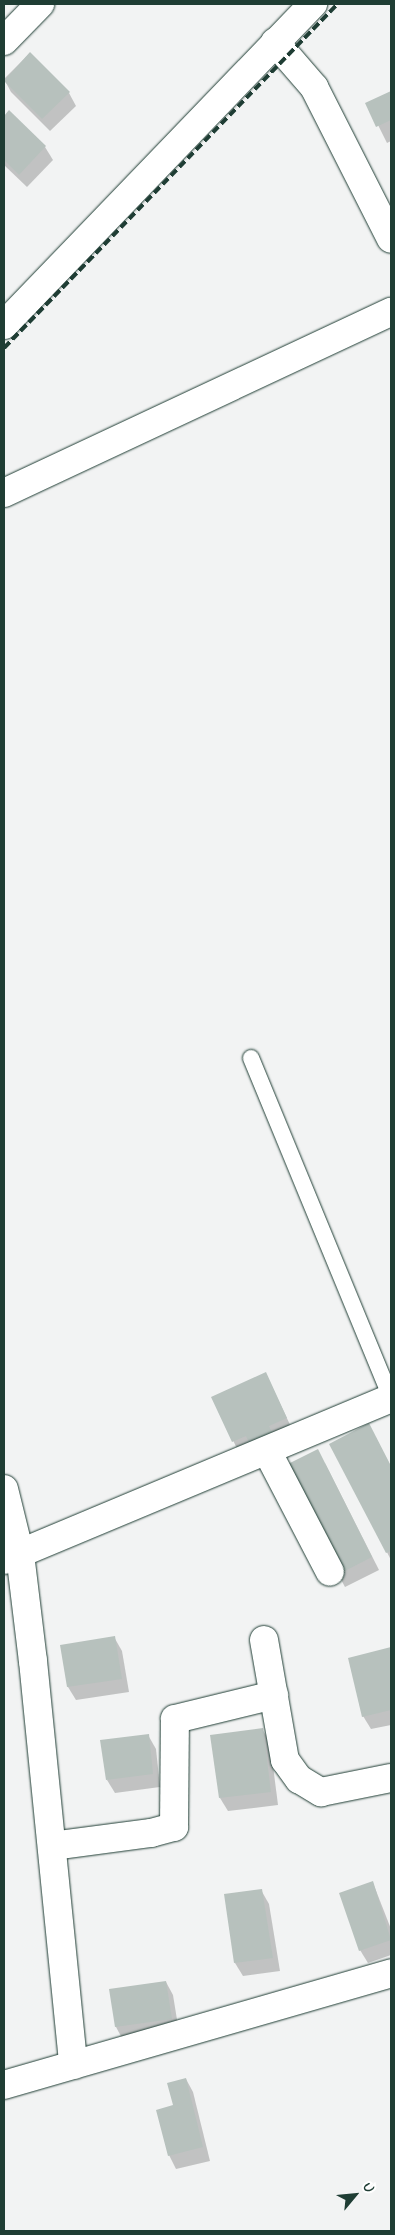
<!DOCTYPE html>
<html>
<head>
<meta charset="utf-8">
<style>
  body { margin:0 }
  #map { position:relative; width:395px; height:2235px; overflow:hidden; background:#f2f3f3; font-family:Mynerve,sans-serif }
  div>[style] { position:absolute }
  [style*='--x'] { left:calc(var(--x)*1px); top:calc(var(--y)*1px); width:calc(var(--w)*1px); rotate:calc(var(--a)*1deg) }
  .shadow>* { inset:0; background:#0003 }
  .building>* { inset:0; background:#b7c1bd }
  .roads { filter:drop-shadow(0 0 1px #1f3d34) drop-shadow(0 0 1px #1f3d34) }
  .service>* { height:16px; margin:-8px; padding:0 8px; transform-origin:8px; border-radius:8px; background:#fff }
  .minor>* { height:28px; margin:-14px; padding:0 14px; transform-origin:14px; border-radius:14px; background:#fff }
  .rail>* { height:4px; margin-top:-2px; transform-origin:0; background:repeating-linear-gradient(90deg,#1f3d34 0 8px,transparent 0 12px) }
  span { translate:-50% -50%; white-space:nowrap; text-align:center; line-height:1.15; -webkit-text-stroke:4px #fff; paint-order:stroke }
  .frame { position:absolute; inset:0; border:5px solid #1f3d34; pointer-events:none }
  .north { position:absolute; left:330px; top:2170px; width:50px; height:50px; -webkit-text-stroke:4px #fff; paint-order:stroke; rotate:62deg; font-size:14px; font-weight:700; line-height:20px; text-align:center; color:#1f3d34 }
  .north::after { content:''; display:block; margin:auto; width:18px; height:22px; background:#1f3d34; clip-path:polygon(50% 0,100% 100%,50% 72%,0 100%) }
</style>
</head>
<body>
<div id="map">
  <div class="shadow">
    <div style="clip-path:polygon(30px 53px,69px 93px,76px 106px,50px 131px,11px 92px,4px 79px)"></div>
    <div style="clip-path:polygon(391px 92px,391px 141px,387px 143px,367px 103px)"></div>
    <div style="clip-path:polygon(9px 112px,45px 147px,53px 160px,27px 187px,4px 165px,4px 118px)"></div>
    <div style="clip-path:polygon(266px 1374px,293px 1431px,240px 1455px,213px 1398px)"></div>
    <div style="clip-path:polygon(376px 1438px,391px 1467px,391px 1560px,331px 1445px)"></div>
    <div style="clip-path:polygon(325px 1463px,379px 1570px,345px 1587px,338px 1574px)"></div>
    <div style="clip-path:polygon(114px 1637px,122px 1651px,129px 1692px,76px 1700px,68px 1687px,61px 1646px)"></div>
    <div style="clip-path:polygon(391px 1649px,391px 1725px,371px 1729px,363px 1716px,350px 1659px)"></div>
    <div style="clip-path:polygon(262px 1729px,270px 1742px,278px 1805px,228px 1811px,220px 1798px)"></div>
    <div style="clip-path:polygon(148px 1735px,156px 1749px,160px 1787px,115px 1793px,107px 1780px)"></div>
    <div style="clip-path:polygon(373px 1883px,391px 1929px,391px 1955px,368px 1963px,360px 1950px)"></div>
    <div style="clip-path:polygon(261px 1890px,269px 1904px,280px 1971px,243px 1976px,235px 1963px)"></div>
    <div style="clip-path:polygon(166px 1982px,173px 1995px,179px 2032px,123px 2040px,116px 2027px,110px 1990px)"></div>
    <div style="clip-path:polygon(186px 2079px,193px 2092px,210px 2161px,176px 2169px,169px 2155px)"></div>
  </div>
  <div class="building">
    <div style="clip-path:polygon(30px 52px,70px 92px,42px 119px,4px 81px)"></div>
    <div style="clip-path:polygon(391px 91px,391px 120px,376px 127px,365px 103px)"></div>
    <div style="clip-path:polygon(9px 110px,46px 146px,19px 175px,4px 160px,4px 116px)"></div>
    <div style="clip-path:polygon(266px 1372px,287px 1418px,269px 1426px,275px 1438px,252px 1449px,246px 1436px,232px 1442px,211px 1397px)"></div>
    <div style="clip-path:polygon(369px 1423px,391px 1466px,391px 1551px,386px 1553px,329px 1444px)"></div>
    <div style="clip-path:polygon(318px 1449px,372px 1557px,337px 1575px,282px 1467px)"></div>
    <div style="clip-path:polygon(115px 1636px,122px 1679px,67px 1687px,60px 1645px)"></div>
    <div style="clip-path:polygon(391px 1647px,391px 1710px,362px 1717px,348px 1658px)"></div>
    <div style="clip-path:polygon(263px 1728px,271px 1792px,219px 1798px,210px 1735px)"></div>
    <div style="clip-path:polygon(149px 1734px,153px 1774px,106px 1780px,100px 1740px)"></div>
    <div style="clip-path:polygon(373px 1881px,391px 1940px,359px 1951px,339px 1893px)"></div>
    <div style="clip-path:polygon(262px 1889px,273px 1958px,234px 1963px,224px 1894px)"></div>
    <div style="clip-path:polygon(166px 1981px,172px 2019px,115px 2027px,109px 1989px)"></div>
    <div style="clip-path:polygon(186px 2078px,203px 2147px,168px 2156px,156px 2110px,173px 2105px,167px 2083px)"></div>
  </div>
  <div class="roads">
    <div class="service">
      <div style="--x:251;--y:1058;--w:368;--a:67.6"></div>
    </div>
    <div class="minor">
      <div style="--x:4;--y:41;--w:52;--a:-45.8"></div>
      <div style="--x:275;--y:42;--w:60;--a:49.1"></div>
      <div style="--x:314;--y:87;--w:170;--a:63.1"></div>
      <div style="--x:4;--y:325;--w:446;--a:-46.1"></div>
      <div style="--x:4;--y:493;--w:427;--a:-25.1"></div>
      <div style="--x:267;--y:1451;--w:136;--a:62.5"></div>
      <div style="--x:4;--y:1489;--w:67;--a:76.2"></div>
      <div style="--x:20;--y:1554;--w:108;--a:83.1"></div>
      <div style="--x:33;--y:1661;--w:406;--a:84.3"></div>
      <div style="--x:4;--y:1560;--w:420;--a:-22.7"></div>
      <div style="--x:264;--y:1640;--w:122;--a:80.1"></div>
      <div style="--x:285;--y:1760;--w:24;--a:54"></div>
      <div style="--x:299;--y:1779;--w:26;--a:31"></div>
      <div style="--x:321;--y:1792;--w:71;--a:-11.3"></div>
      <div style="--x:52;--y:1846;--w:100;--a:-7.5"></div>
      <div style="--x:151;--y:1833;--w:24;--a:-15"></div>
      <div style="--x:174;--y:1827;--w:108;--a:-89.5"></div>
      <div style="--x:175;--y:1719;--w:102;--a:-13.6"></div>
      <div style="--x:4;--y:2085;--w:403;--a:-16.1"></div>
    </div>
  </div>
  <div class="rail">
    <div style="--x:4;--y:348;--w:479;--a:-45.9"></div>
  </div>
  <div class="frame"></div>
  <div class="north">U</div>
</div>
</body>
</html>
